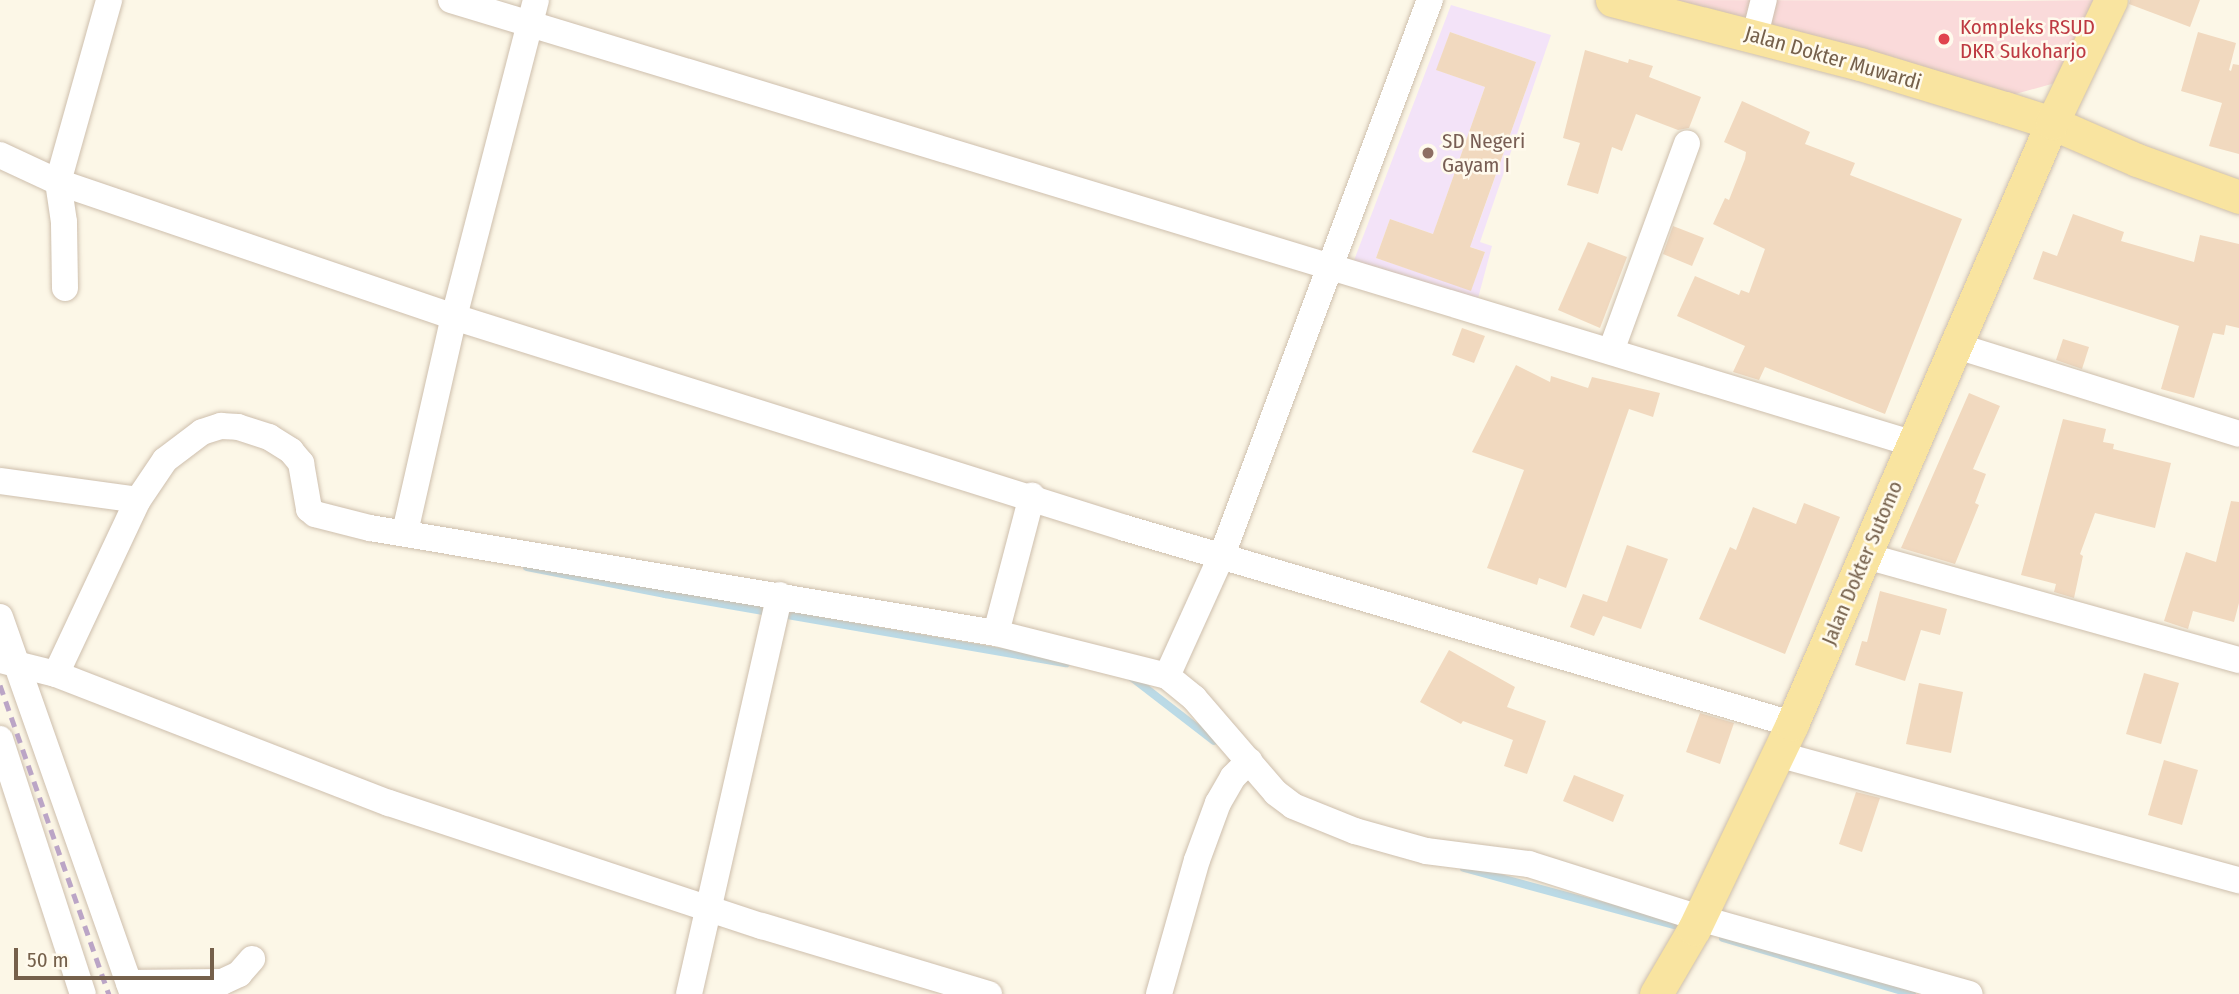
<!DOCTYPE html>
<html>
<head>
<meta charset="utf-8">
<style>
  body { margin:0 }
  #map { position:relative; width:2239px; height:994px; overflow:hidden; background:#fcf7e7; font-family:"Fira Sans Condensed",sans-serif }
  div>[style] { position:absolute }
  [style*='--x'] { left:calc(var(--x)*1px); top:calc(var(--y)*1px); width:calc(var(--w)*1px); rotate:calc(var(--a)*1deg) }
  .education>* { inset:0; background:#f3e3f8 }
  .medical>* { inset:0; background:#fadada }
  .stream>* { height:8px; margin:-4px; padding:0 4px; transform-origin:4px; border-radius:4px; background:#bbdae6 }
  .building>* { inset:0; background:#f1d9bf }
  .roads { filter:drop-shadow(0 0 2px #cebfad) drop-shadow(0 0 2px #cebfad) }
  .minor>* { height:26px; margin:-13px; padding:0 13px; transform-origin:13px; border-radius:13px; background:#fff }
  .major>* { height:33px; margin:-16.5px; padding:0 16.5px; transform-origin:16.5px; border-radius:16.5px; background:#f9e4a0 }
  .rail>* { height:5px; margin-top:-2.5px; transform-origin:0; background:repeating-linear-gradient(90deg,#bba5c6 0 10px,transparent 0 17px) }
  .dots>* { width:19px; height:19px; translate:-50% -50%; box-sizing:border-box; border:4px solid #fffaed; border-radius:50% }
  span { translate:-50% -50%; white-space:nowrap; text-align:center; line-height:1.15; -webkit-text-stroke:5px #fffaed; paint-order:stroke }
  .health-label { font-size:21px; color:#be3a42 }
  .left { translate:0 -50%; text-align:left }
  .street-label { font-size:21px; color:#75604b }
  .education-label { font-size:21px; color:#785e54 }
  .scale { position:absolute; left:14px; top:948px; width:200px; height:32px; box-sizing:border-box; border:4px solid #75604b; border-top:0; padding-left:9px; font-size:21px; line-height:24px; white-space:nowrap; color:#75604b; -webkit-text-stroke:5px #fffaed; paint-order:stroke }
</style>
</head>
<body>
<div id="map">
  <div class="education">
    <div style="clip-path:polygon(evenodd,1451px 5px,1551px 35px,1480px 242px,1492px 246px,1477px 302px,1353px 263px,1451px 5px,1450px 32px,1536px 62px,1473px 239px,1436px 226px,1485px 87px,1437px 70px,1450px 32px,1451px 5px,1390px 219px,1485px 252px,1471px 290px,1376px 258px,1390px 219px)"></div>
  </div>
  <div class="medical">
    <div style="clip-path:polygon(1648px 0,2010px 1px,2107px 0,2073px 78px,2012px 95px)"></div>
  </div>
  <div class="stream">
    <div style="--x:527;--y:567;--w:141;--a:11.1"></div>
    <div style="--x:665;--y:594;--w:407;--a:9.8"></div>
    <div style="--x:1130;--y:676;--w:106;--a:37.7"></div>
    <div style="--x:1464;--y:868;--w:218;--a:15.2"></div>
    <div style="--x:1723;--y:938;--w:197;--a:16.5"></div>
  </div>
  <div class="building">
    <div style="clip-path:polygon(2130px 0,2200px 0,2190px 27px,2129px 4px)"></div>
    <div style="clip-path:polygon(1450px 32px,1536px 62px,1470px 247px,1485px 252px,1471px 291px,1376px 258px,1390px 219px,1433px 234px,1485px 87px,1436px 70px)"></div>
    <div style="clip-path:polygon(2198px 32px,2236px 43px,2229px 70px,2231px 71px,2233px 64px,2239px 65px,2239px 154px,2209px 146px,2222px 103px,2181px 91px)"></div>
    <div style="clip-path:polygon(1585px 50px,1628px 63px,1629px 59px,1653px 66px,1649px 77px,1701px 97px,1689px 128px,1678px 130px,1636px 114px,1622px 151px,1612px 147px,1598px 194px,1567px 185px,1580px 143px,1563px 138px)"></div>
    <div style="clip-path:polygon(1742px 101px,1810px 132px,1805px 144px,1855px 163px,1850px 175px,1962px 219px,1885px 414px,1765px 367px,1759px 380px,1733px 372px,1745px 346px,1677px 316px,1695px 276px,1739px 295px,1741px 290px,1749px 293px,1765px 249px,1713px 224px,1725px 198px,1729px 200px,1745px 159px,1746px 152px,1724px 142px)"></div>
    <div style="clip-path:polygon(2073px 214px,2124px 232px,2121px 241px,2194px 262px,2200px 235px,2239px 244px,2239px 328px,2226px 325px,2224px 335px,2213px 333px,2194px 398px,2161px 389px,2179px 326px,2033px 279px,2043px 251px,2057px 256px)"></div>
    <div style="clip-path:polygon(1673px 226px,1704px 238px,1692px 266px,1663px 254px)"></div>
    <div style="clip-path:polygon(1588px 242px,1627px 257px,1600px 328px,1558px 310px)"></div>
    <div style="clip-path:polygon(1462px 328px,1485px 336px,1474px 363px,1452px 355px)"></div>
    <div style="clip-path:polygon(2063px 339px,2089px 347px,2082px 369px,2056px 360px)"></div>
    <div style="clip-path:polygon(1516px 365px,1550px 382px,1551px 376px,1588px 388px,1592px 377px,1660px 393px,1653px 417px,1629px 409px,1566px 588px,1539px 578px,1537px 585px,1487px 568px,1524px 470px,1472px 452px)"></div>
    <div style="clip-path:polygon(1969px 393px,2000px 406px,1973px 469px,1986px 474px,1975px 503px,1979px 505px,1955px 564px,1901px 548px)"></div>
    <div style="clip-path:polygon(2063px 419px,2106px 429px,2103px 442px,2114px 444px,2113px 449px,2171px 463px,2155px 528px,2095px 513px,2080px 554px,2083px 556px,2074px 598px,2054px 592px,2056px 584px,2021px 575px)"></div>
    <div style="clip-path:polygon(2231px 501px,2239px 502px,2239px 603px,2234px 622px,2193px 611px,2188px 629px,2164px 621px,2186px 552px,2216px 562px)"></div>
    <div style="clip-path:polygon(1804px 503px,1840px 517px,1785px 654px,1699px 619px,1730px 547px,1736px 550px,1753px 507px,1796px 524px)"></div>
    <div style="clip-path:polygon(1627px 545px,1668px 559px,1641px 629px,1603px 616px,1594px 636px,1570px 627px,1583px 594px,1607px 602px)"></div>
    <div style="clip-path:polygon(1880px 591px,1947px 609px,1940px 635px,1921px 630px,1905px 681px,1855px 665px,1862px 641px,1867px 642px)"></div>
    <div style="clip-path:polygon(1449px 650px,1515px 687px,1507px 707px,1546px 721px,1527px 774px,1504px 766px,1513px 740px,1463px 721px,1461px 724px,1420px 702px)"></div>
    <div style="clip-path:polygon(2144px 673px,2179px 683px,2161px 744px,2126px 734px)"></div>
    <div style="clip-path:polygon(1919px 683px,1963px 692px,1951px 753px,1906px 744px)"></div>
    <div style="clip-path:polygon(1700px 713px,1734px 723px,1720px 764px,1686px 752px)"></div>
    <div style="clip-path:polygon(2164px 760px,2198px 770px,2182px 825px,2148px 815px)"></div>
    <div style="clip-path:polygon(1574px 775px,1624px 795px,1613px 822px,1563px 801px)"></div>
    <div style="clip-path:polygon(1856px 792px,1880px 798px,1862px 852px,1839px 844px)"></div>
  </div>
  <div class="roads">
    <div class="minor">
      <div style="--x:451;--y:0;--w:1529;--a:16.88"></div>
      <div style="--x:1755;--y:35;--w:36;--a:-76"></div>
      <div style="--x:0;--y:155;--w:64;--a:25"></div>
      <div style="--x:58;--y:182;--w:418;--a:18.8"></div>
      <div style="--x:454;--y:317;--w:703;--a:17.46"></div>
      <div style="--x:1125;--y:528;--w:695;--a:16.38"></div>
      <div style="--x:65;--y:288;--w:66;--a:-90.9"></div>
      <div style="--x:64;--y:222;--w:40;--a:-98.5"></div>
      <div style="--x:58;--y:182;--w:189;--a:-74.3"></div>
      <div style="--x:1957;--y:346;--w:295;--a:17.3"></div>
      <div style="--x:1611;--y:351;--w:221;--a:-69.9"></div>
      <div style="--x:0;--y:481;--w:139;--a:7.8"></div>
      <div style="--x:405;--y:532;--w:221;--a:-77.2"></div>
      <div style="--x:454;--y:317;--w:327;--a:-75.5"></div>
      <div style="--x:1866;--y:556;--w:387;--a:15.6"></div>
      <div style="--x:0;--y:617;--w:400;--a:70.6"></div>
      <div style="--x:996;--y:633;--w:142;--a:-75.3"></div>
      <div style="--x:0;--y:660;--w:58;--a:14"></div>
      <div style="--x:56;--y:674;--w:357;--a:21.2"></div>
      <div style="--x:389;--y:803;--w:393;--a:18.3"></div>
      <div style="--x:762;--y:926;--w:237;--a:16.7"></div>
      <div style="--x:56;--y:674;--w:192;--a:-64.8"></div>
      <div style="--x:138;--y:500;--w:48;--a:-56"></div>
      <div style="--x:165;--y:460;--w:46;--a:-37.1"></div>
      <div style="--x:202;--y:432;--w:20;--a:-18"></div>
      <div style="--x:221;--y:426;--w:17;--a:3"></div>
      <div style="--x:238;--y:427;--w:33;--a:18"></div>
      <div style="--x:269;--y:437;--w:26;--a:32"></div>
      <div style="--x:291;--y:451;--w:16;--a:50"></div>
      <div style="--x:301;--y:463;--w:47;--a:80.1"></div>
      <div style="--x:309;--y:509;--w:8;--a:40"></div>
      <div style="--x:315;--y:514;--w:57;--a:14.3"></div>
      <div style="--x:370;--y:528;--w:635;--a:9.52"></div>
      <div style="--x:996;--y:633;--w:176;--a:14.1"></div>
      <div style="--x:1167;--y:676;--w:35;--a:39"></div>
      <div style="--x:1194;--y:698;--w:125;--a:49.2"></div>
      <div style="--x:1276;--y:793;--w:21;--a:37"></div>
      <div style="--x:1293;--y:806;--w:67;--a:22"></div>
      <div style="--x:1355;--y:831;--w:74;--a:15.7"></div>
      <div style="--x:1426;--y:851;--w:104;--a:7.2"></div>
      <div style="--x:1529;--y:864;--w:178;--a:17.6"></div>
      <div style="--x:1699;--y:918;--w:281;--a:15.7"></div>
      <div style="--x:1167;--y:676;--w:133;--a:-65.6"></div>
      <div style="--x:1222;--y:555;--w:593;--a:-69.46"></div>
      <div style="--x:0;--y:739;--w:268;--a:72"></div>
      <div style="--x:1777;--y:754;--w:479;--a:15.3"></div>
      <div style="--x:129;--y:983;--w:93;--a:-0.6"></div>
      <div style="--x:222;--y:982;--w:19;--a:-25"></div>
      <div style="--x:239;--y:974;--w:20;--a:-49"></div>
      <div style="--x:689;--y:994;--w:409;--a:-77.2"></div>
      <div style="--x:1159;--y:994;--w:139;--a:-74.2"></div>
      <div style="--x:1197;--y:860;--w:61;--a:-69.8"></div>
      <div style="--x:1218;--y:803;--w:30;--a:-60"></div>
      <div style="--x:1233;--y:777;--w:23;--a:-45"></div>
    </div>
    <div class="major">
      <div style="--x:1612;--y:0;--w:256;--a:14.5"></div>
      <div style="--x:1860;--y:64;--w:152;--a:16.9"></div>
      <div style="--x:2005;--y:108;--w:49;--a:17.7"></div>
      <div style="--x:2052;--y:123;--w:93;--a:23.5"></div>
      <div style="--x:2137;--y:160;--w:109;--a:19.9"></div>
      <div style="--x:1656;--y:994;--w:75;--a:-59.7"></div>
      <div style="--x:1694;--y:929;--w:227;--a:-64.4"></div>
      <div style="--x:1792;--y:724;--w:655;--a:-66.61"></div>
      <div style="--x:2052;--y:123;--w:136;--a:-64.4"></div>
    </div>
  </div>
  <div class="rail">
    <div style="--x:0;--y:685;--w:328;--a:70.6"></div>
  </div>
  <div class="dots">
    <div style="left:1944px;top:39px;background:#e0444e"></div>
    <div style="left:1428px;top:153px;background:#8d6e63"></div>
  </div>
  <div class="health-label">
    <span class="left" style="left:1960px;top:39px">Kompleks RSUD<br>DKR Sukoharjo</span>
  </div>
  <div class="street-label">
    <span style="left:1833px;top:58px;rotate:16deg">Jalan Dokter Muwardi</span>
    <span style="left:1862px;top:563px;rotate:-67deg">Jalan Dokter Sutomo</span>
  </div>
  <div class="education-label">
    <span class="left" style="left:1442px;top:153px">SD Negeri<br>Gayam I</span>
  </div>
  <div class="scale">50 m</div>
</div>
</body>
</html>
